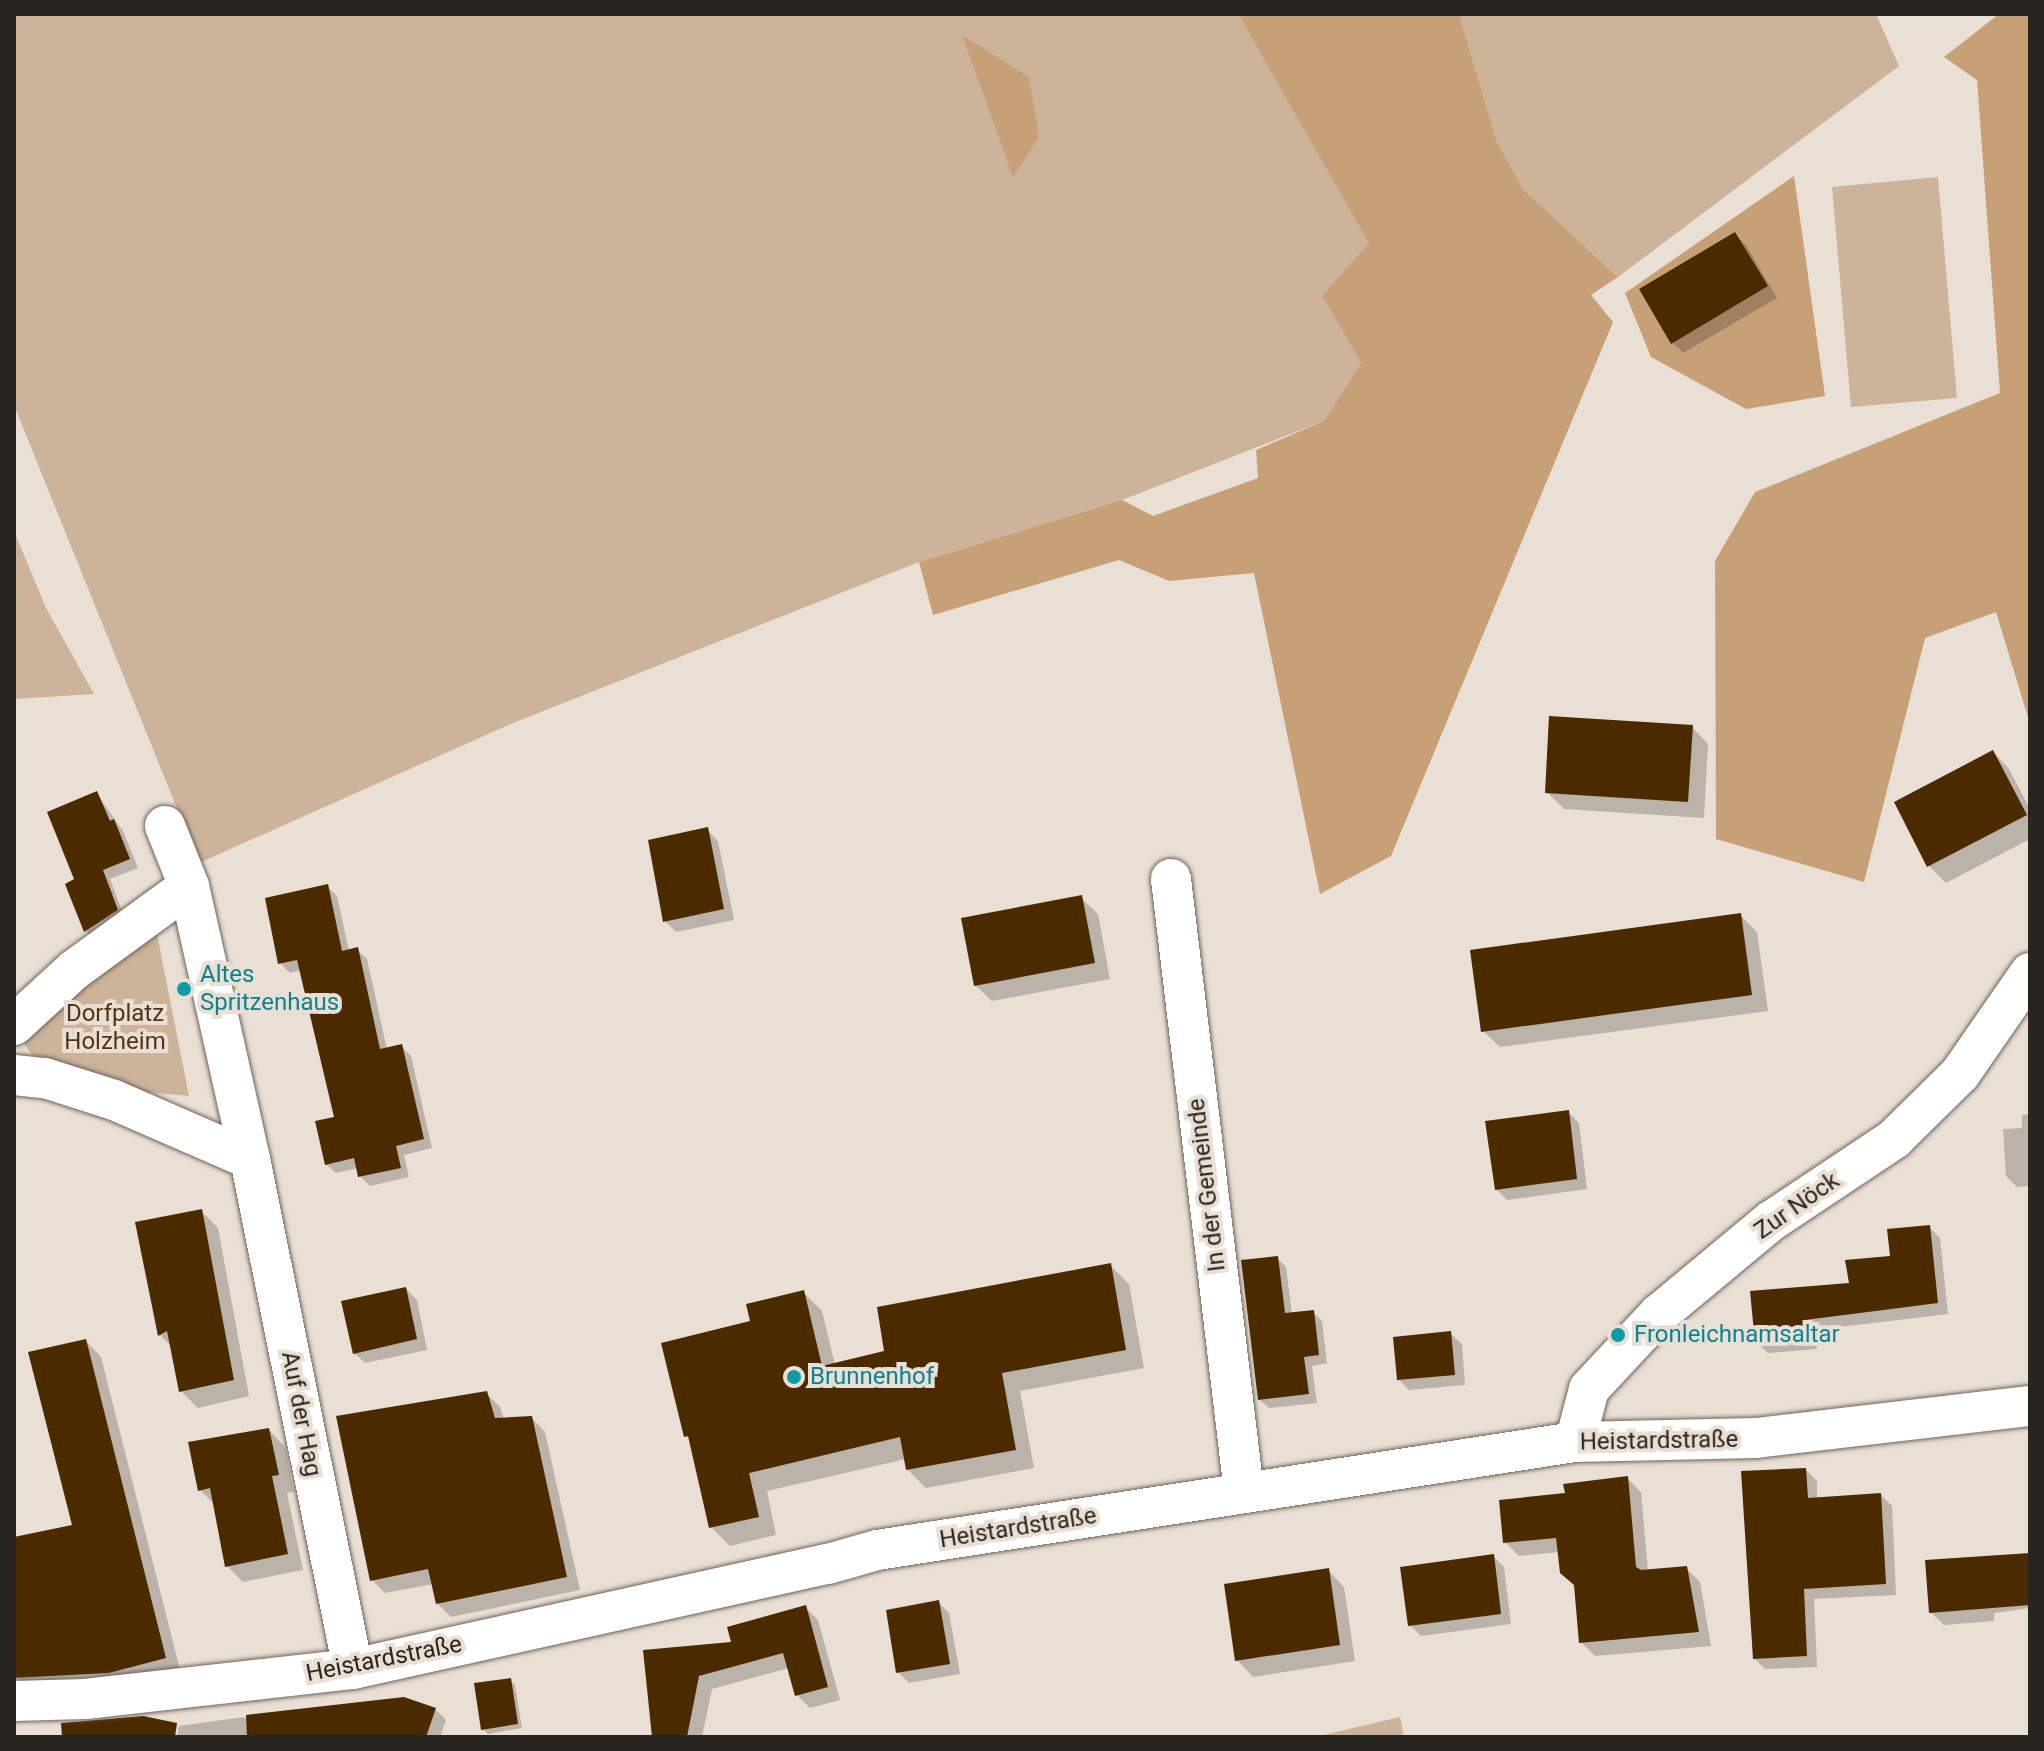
<!DOCTYPE html>
<html>
<head>
<meta charset="utf-8">
<style>
  body { margin:0 }
  #map { position:relative; width:2044px; height:1751px; overflow:hidden; background:#eadfd4; font-family:Roboto,sans-serif }
  div>[style] { position:absolute }
  [style*='--x'] { left:calc(var(--x)*1px); top:calc(var(--y)*1px); width:calc(var(--w)*1px); rotate:calc(var(--a)*1deg) }
  .green>* { inset:0; background:#ccb39a }
  .forest>* { inset:0; background:#c8a078 }
  .shadow>* { inset:0; background:#0003 }
  .building>* { inset:0; background:#4b2a00 }
  .roads { filter:drop-shadow(0 0 2px #6d645b) drop-shadow(0 0 2px #6d645b) }
  .minor>* { height:40px; margin:-20px; padding:0 20px; transform-origin:20px; border-radius:20px; background:#fff }
  .dots>* { width:22px; height:22px; translate:-50% -50%; box-sizing:border-box; border:4px solid #eadfd4; border-radius:50% }
  span { translate:-50% -50%; white-space:nowrap; text-align:center; line-height:1.15; -webkit-text-stroke:8px #eadfd4; paint-order:stroke }
  .culture-label { font-size:24px; color:#0d838f }
  .left { translate:0 -50%; text-align:left }
  .park-label { font-size:24px; color:#513414 }
  .street-label { font-size:24px; color:#282420 }
  .frame { position:absolute; inset:0; border:16px solid #282420; pointer-events:none }
</style>
</head>
<body>
<div id="map">
  <div class="green">
    <div style="clip-path:polygon(14px 14px,1238px 14px,1370px 243px,1322px 296px,1361px 363px,1324px 421px,1122px 500px,919px 562px,513px 723px,199px 863px,14px 405px)"></div>
    <div style="clip-path:polygon(1459px 14px,1876px 14px,1899px 66px,1618px 277px,1524px 190px,1497px 142px)"></div>
    <div style="clip-path:polygon(1938px 177px,1957px 398px,1851px 407px,1832px 187px)"></div>
    <div style="clip-path:polygon(14px 531px,46px 608px,94px 694px,14px 699px)"></div>
    <div style="clip-path:polygon(155px 924px,189px 1096px,112px 1089px,40px 1067px,22px 1040px)"></div>
    <div style="clip-path:polygon(1400px 1717px,1404px 1737px,1315px 1737px)"></div>
  </div>
  <div class="forest">
    <div style="clip-path:polygon(1238px 14px,1459px 14px,1497px 142px,1524px 190px,1618px 277px,1591px 295px,1613px 322px,1391px 856px,1320px 894px,1254px 573px,1169px 581px,1119px 560px,933px 615px,919px 562px,1122px 500px,1153px 516px,1258px 478px,1256px 450px,1324px 421px,1361px 363px,1322px 296px,1369px 243px)"></div>
    <div style="clip-path:polygon(1999px 14px,2029px 14px,2030px 20px,2030px 724px,1996px 612px,1925px 638px,1864px 882px,1716px 839px,1715px 561px,1755px 492px,2000px 393px,1977px 80px,1944px 57px)"></div>
    <div style="clip-path:polygon(962px 35px,1029px 77px,1039px 137px,1013px 177px)"></div>
    <div style="clip-path:polygon(1794px 176px,1825px 396px,1746px 409px,1651px 357px,1625px 293px)"></div>
  </div>
  <div class="shadow">
    <div style="clip-path:polygon(1735px 235px,1746px 245px,1777px 298px,1683px 353px,1672px 342px)"></div>
    <div style="clip-path:polygon(1692px 727px,1708px 744px,1704px 818px,1564px 809px,1547px 792px)"></div>
    <div style="clip-path:polygon(1993px 752px,2009px 769px,2030px 809px,2030px 839px,1946px 883px,1929px 866px,1896px 802px)"></div>
    <div style="clip-path:polygon(97px 794px,123px 831px,138px 868px,110px 879px,125px 919px,95px 940px,86px 931px,67px 885px,76px 880px)"></div>
    <div style="clip-path:polygon(707px 830px,718px 841px,734px 920px,676px 932px,665px 921px)"></div>
    <div style="clip-path:polygon(328px 887px,337px 896px,349px 951px,357px 950px,367px 959px,387px 1049px,401px 1046px,411px 1056px,432px 1148px,404px 1155px,409px 1177px,370px 1186px,360px 1176px,358px 1168px,336px 1173px,326px 1164px,336px 1118px,302px 970px,290px 973px,280px 963px)"></div>
    <div style="clip-path:polygon(1081px 898px,1098px 914px,1110px 979px,992px 1001px,975px 985px)"></div>
    <div style="clip-path:polygon(1740px 915px,1757px 932px,1768px 1011px,1500px 1047px,1483px 1031px)"></div>
    <div style="clip-path:polygon(1568px 1112px,1579px 1123px,1587px 1189px,1507px 1200px,1496px 1189px)"></div>
    <div style="clip-path:polygon(2030px 1114px,2030px 1186px,2017px 1187px,2006px 1176px,2003px 1129px,2022px 1128px,2022px 1115px)"></div>
    <div style="clip-path:polygon(201px 1211px,218px 1228px,249px 1396px,198px 1408px,181px 1391px,172px 1347px,160px 1335px)"></div>
    <div style="clip-path:polygon(1929px 1227px,1940px 1238px,1948px 1314px,1815px 1330px,1817px 1349px,1768px 1353px,1757px 1342px,1892px 1257px)"></div>
    <div style="clip-path:polygon(1277px 1258px,1286px 1267px,1292px 1314px,1313px 1312px,1322px 1321px,1327px 1363px,1312px 1366px,1317px 1403px,1269px 1408px,1259px 1399px)"></div>
    <div style="clip-path:polygon(1111px 1266px,1129px 1284px,1144px 1368px,1020px 1391px,1034px 1468px,926px 1488px,907px 1469px,906px 1459px,767px 1491px,776px 1535px,730px 1546px,711px 1527px,692px 1442px,686px 1436px,752px 1322px,803px 1292px,822px 1311px,835px 1365px,887px 1352px)"></div>
    <div style="clip-path:polygon(406px 1289px,417px 1300px,427px 1350px,365px 1363px,354px 1353px)"></div>
    <div style="clip-path:polygon(1451px 1334px,1462px 1344px,1465px 1385px,1409px 1390px,1398px 1379px)"></div>
    <div style="clip-path:polygon(86px 1341px,101px 1357px,181px 1674px,32px 1692px,16px 1677px,14px 1666px,14px 1539px,74px 1526px)"></div>
    <div style="clip-path:polygon(486px 1393px,500px 1407px,504px 1420px,532px 1418px,545px 1432px,580px 1590px,451px 1617px,437px 1603px,433px 1584px,385px 1593px,372px 1580px)"></div>
    <div style="clip-path:polygon(269px 1430px,285px 1447px,294px 1492px,287px 1493px,303px 1570px,243px 1582px,227px 1566px,215px 1505px,200px 1490px)"></div>
    <div style="clip-path:polygon(1806px 1470px,1817px 1481px,1817px 1499px,1881px 1495px,1892px 1506px,1896px 1595px,1814px 1599px,1817px 1667px,1765px 1669px,1754px 1658px)"></div>
    <div style="clip-path:polygon(1627px 1478px,1641px 1492px,1648px 1571px,1686px 1568px,1700px 1582px,1711px 1646px,1595px 1656px,1581px 1642px,1576px 1587px,1559px 1552px,1519px 1556px,1505px 1542px,1567px 1495px)"></div>
    <div style="clip-path:polygon(2030px 1555px,2030px 1608px,1994px 1613px,1994px 1621px,1944px 1625px,1931px 1612px)"></div>
    <div style="clip-path:polygon(1493px 1556px,1504px 1567px,1511px 1624px,1421px 1636px,1410px 1625px)"></div>
    <div style="clip-path:polygon(1328px 1570px,1344px 1587px,1355px 1661px,1253px 1677px,1237px 1660px)"></div>
    <div style="clip-path:polygon(938px 1602px,949px 1613px,960px 1674px,909px 1683px,898px 1672px)"></div>
    <div style="clip-path:polygon(805px 1607px,818px 1620px,840px 1700px,810px 1708px,797px 1695px,789px 1668px,712px 1689px,702px 1737px,635px 1737px,653px 1735px,645px 1652px,734px 1643px)"></div>
    <div style="clip-path:polygon(510px 1680px,515px 1685px,522px 1728px,488px 1734px,483px 1729px)"></div>
    <div style="clip-path:polygon(435px 1709px,446px 1720px,440px 1737px,300px 1737px)"></div>
    <div style="clip-path:polygon(244px 1717px,255px 1728px,256px 1737px,177px 1737px,179px 1726px)"></div>
  </div>
  <div class="building">
    <div style="clip-path:polygon(1735px 232px,1768px 286px,1671px 344px,1639px 289px)"></div>
    <div style="clip-path:polygon(1549px 716px,1693px 725px,1688px 802px,1545px 793px)"></div>
    <div style="clip-path:polygon(1993px 750px,2027px 815px,1927px 867px,1894px 802px)"></div>
    <div style="clip-path:polygon(97px 791px,110px 821px,114px 819px,130px 859px,103px 870px,118px 910px,84px 932px,65px 884px,74px 879px,47px 812px)"></div>
    <div style="clip-path:polygon(708px 827px,724px 909px,663px 922px,648px 840px)"></div>
    <div style="clip-path:polygon(328px 884px,342px 951px,358px 947px,380px 1049px,402px 1044px,424px 1139px,396px 1146px,401px 1168px,358px 1177px,354px 1158px,325px 1165px,315px 1121px,334px 1117px,297px 960px,278px 964px,265px 898px)"></div>
    <div style="clip-path:polygon(1082px 895px,1095px 963px,974px 986px,961px 918px)"></div>
    <div style="clip-path:polygon(1741px 913px,1752px 995px,1481px 1032px,1470px 950px)"></div>
    <div style="clip-path:polygon(1569px 1110px,1577px 1179px,1495px 1190px,1485px 1121px)"></div>
    <div style="clip-path:polygon(202px 1209px,234px 1380px,179px 1392px,167px 1331px,158px 1336px,135px 1222px)"></div>
    <div style="clip-path:polygon(1930px 1225px,1938px 1303px,1805px 1320px,1807px 1339px,1755px 1343px,1750px 1291px,1849px 1283px,1845px 1260px,1890px 1256px,1887px 1229px)"></div>
    <div style="clip-path:polygon(1278px 1256px,1285px 1313px,1314px 1310px,1319px 1355px,1304px 1357px,1309px 1394px,1258px 1400px,1241px 1260px)"></div>
    <div style="clip-path:polygon(1111px 1263px,1126px 1350px,1002px 1373px,1016px 1450px,906px 1470px,900px 1437px,749px 1473px,759px 1517px,709px 1528px,688px 1436px,684px 1437px,661px 1343px,750px 1321px,746px 1304px,804px 1290px,822px 1366px,884px 1351px,877px 1307px)"></div>
    <div style="clip-path:polygon(406px 1287px,417px 1339px,353px 1354px,341px 1301px)"></div>
    <div style="clip-path:polygon(1451px 1331px,1455px 1375px,1397px 1380px,1393px 1337px)"></div>
    <div style="clip-path:polygon(86px 1339px,166px 1658px,109px 1673px,14px 1678px,14px 1537px,72px 1525px,28px 1352px)"></div>
    <div style="clip-path:polygon(487px 1391px,495px 1418px,532px 1416px,567px 1577px,436px 1604px,428px 1569px,370px 1581px,336px 1416px)"></div>
    <div style="clip-path:polygon(269px 1428px,279px 1475px,272px 1476px,288px 1554px,225px 1567px,210px 1488px,198px 1491px,188px 1442px)"></div>
    <div style="clip-path:polygon(1806px 1468px,1808px 1498px,1881px 1493px,1886px 1584px,1804px 1589px,1807px 1656px,1753px 1659px,1741px 1471px)"></div>
    <div style="clip-path:polygon(1628px 1476px,1636px 1567px,1641px 1570px,1687px 1566px,1699px 1632px,1579px 1643px,1574px 1585px,1560px 1573px,1556px 1538px,1503px 1543px,1499px 1500px,1565px 1493px,1563px 1484px)"></div>
    <div style="clip-path:polygon(2030px 1553px,2030px 1605px,1929px 1613px,1925px 1560px)"></div>
    <div style="clip-path:polygon(1494px 1554px,1501px 1614px,1408px 1626px,1400px 1567px)"></div>
    <div style="clip-path:polygon(1329px 1568px,1340px 1645px,1235px 1661px,1224px 1584px)"></div>
    <div style="clip-path:polygon(939px 1600px,950px 1664px,896px 1673px,886px 1610px)"></div>
    <div style="clip-path:polygon(806px 1605px,828px 1687px,795px 1696px,783px 1653px,699px 1676px,687px 1737px,652px 1737px,643px 1650px,731px 1642px,727px 1627px)"></div>
    <div style="clip-path:polygon(511px 1678px,518px 1724px,481px 1730px,474px 1683px)"></div>
    <div style="clip-path:polygon(404px 1697px,436px 1708px,426px 1737px,247px 1737px,246px 1715px)"></div>
    <div style="clip-path:polygon(143px 1716px,177px 1723px,175px 1737px,62px 1737px,61px 1723px)"></div>
  </div>
  <div class="roads">
    <div class="minor">
      <div style="--x:165;--y:826;--w:65;--a:68.2"></div>
      <div style="--x:189;--y:886;--w:280;--a:77.4"></div>
      <div style="--x:1171;--y:879;--w:617;--a:83.21"></div>
      <div style="--x:14;--y:1025;--w:81;--a:-42.5"></div>
      <div style="--x:74;--y:970;--w:142;--a:-36.1"></div>
      <div style="--x:14;--y:1075;--w:31;--a:6"></div>
      <div style="--x:45;--y:1078;--w:72;--a:17.7"></div>
      <div style="--x:114;--y:1100;--w:148;--a:23.5"></div>
      <div style="--x:250;--y:1159;--w:520;--a:78.58"></div>
      <div style="--x:1575;--y:1442;--w:55;--a:-75.2"></div>
      <div style="--x:1589;--y:1389;--w:103;--a:-47"></div>
      <div style="--x:1659;--y:1314;--w:146;--a:-39.7"></div>
      <div style="--x:1771;--y:1221;--w:148;--a:-33.7"></div>
      <div style="--x:1894;--y:1139;--w:93;--a:-44.6"></div>
      <div style="--x:1960;--y:1074;--w:123;--a:-55.3"></div>
      <div style="--x:14;--y:1701;--w:71;--a:-1.6"></div>
      <div style="--x:85;--y:1699;--w:270;--a:-6.4"></div>
      <div style="--x:353;--y:1669;--w:486;--a:-12.5"></div>
      <div style="--x:828;--y:1564;--w:51;--a:-15.9"></div>
      <div style="--x:877;--y:1550;--w:706;--a:-8.8"></div>
      <div style="--x:1575;--y:1442;--w:181;--a:-1.3"></div>
      <div style="--x:1756;--y:1438;--w:276;--a:-6.7"></div>
    </div>
  </div>
  <div class="dots">
    <div style="left:184px;top:989px;background:#0f9aa8"></div>
    <div style="left:1618px;top:1335px;background:#0f9aa8"></div>
    <div style="left:794px;top:1377px;background:#0f9aa8"></div>
  </div>
  <div class="culture-label">
    <span class="left" style="left:200px;top:989px">Altes<br>Spritzenhaus</span>
    <span class="left" style="left:1634px;top:1335px">Fronleichnamsaltar</span>
    <span class="left" style="left:810px;top:1377px">Brunnenhof</span>
  </div>
  <div class="park-label">
    <span style="left:115px;top:1028px">Dorfplatz<br>Holzheim</span>
  </div>
  <div class="street-label">
    <span style="left:1207px;top:1185px;rotate:-97deg">In der Gemeinde</span>
    <span style="left:1797px;top:1206px;rotate:-35deg">Zur Nöck</span>
    <span style="left:301px;top:1414px;rotate:79deg">Auf der Hag</span>
    <span style="left:1659px;top:1441px;rotate:-1deg">Heistardstraße</span>
    <span style="left:1018px;top:1528px;rotate:-9deg">Heistardstraße</span>
    <span style="left:384px;top:1659px;rotate:-11deg">Heistardstraße</span>
  </div>
  <div class="frame"></div>
</div>
</body>
</html>
